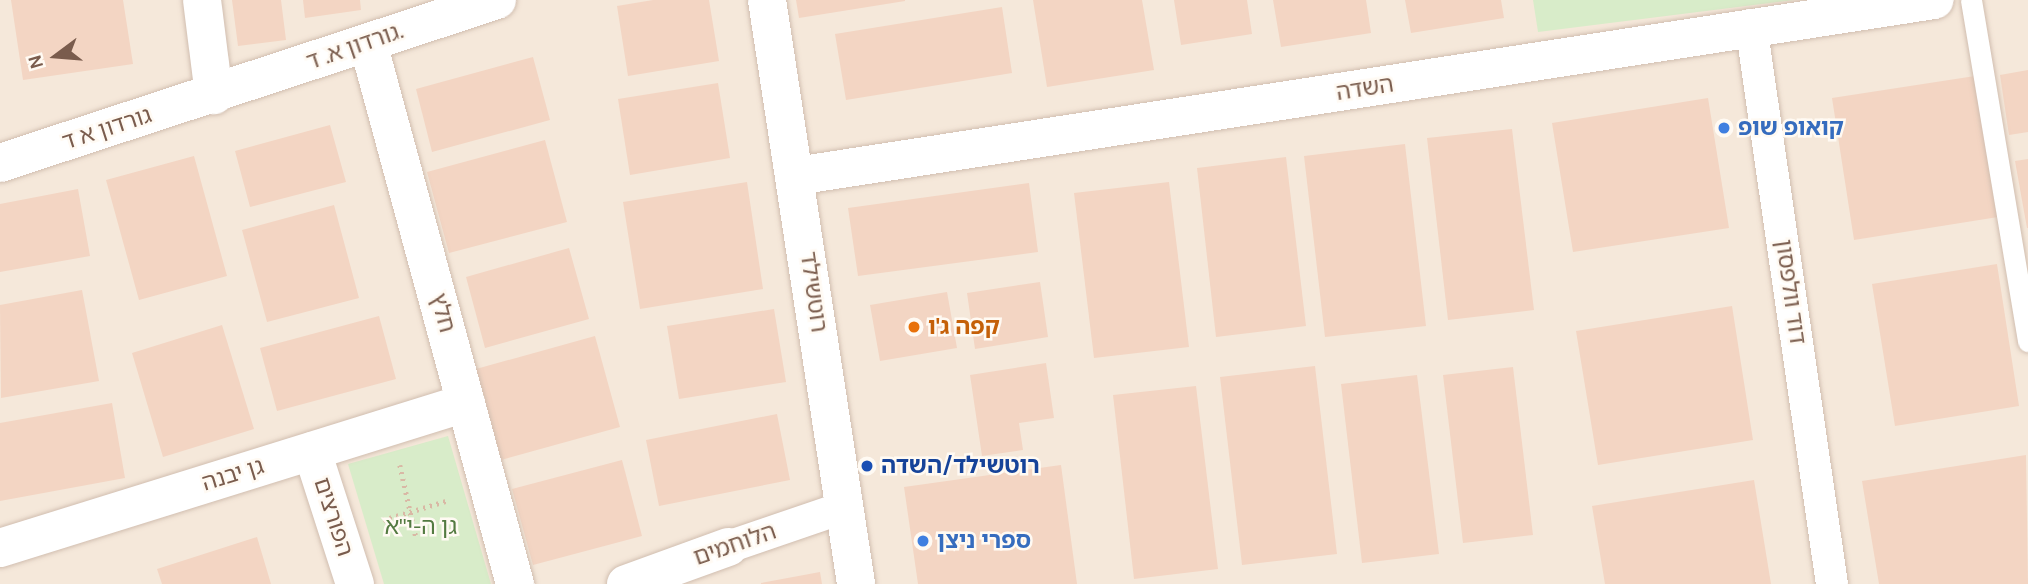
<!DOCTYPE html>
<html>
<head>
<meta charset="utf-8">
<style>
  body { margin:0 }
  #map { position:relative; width:2028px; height:584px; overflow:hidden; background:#fdf6ec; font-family:Karla,"Noto Sans Hebrew",sans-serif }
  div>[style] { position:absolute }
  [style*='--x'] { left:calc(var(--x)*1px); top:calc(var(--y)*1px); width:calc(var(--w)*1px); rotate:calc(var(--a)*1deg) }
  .residential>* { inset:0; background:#f5e8da }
  .green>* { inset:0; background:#d8ecc9 }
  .building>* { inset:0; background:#f3d5c3 }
  .path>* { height:4.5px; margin-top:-2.25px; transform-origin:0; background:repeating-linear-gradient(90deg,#d9b8a5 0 2px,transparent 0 7px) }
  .roads { filter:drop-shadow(0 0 2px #d1beb0) drop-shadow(0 0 2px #d1beb0) }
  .service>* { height:21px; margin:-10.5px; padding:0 10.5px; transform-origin:10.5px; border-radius:10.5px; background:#fff }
  .pedestrian>* { height:32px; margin:-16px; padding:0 16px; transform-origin:16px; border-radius:16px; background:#fff }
  .minor>* { height:38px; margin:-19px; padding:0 19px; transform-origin:19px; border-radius:19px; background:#fff }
  .secondary>* { height:38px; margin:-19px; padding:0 19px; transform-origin:19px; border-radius:19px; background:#fff }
  .dots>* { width:19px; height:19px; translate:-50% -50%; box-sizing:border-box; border:4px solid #fffaf3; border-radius:50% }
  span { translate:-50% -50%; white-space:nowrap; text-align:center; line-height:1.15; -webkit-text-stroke:5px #fffaf3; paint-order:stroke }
  .street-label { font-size:23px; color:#7a5c4d }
  .shop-label { font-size:23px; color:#366cbe; font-weight:700 }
  .left { translate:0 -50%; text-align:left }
  .food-label { font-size:23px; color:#c56008; font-weight:700 }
  .transit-label { font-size:23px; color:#164399; font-weight:700 }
  .park-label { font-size:23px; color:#537a41 }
  .north { position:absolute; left:21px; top:21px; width:70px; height:70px; -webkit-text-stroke:5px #fffaf3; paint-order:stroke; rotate:254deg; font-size:19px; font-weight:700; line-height:28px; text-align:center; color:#7a5c4d }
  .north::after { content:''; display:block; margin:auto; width:24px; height:32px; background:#7a5c4d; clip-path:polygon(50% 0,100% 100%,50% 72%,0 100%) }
</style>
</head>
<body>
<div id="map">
  <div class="residential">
    <div style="clip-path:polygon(0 0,2028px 0,2028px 584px,0 584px)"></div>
  </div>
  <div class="green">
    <div style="clip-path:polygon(1533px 0,1795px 0,1538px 32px)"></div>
    <div style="clip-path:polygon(448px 436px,491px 584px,384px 584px,348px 464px)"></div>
  </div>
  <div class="building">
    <div style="clip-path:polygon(11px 0,123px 0,133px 64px,23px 80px)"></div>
    <div style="clip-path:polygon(232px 0,281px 0,286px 40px,238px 46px)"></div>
    <div style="clip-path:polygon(303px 0,360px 0,361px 10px,305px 18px)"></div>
    <div style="clip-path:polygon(653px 0,709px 0,719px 61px,628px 76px,617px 6px)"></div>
    <div style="clip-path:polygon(796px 0,905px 0,905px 1px,799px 18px)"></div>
    <div style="clip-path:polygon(1033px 0,1142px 0,1154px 70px,1047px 87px)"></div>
    <div style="clip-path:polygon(1174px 0,1247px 0,1252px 34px,1181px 45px)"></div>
    <div style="clip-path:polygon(1273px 0,1366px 0,1371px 33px,1281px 47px)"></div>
    <div style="clip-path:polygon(1405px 0,1501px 0,1504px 18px,1411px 33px)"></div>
    <div style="clip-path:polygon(1002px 7px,1012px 73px,846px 100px,835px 34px)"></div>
    <div style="clip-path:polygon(533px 57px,550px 120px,432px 152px,416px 89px)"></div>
    <div style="clip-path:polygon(2028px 70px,2028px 132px,2009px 135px,2000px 75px)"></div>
    <div style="clip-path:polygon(1975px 76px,1998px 217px,1854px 240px,1832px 98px)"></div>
    <div style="clip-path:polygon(718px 83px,730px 158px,630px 175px,618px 99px)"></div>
    <div style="clip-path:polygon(1708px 98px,1729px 228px,1573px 252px,1552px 123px)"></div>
    <div style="clip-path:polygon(330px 125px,346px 182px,250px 207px,235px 151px)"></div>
    <div style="clip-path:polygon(1512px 129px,1534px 310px,1448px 320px,1427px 138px)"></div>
    <div style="clip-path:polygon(545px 140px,567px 222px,449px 253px,427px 172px)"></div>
    <div style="clip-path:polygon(1405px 144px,1426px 326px,1325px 337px,1304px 156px)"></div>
    <div style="clip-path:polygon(194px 156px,227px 276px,139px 300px,106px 180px)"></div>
    <div style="clip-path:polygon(1286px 157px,1306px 326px,1216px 337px,1197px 168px)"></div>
    <div style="clip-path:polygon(2028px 159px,2028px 228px,2027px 228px,2015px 161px)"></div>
    <div style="clip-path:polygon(747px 182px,763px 289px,640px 309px,623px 202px)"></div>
    <div style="clip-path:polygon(1169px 182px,1189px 347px,1094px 358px,1074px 193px)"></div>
    <div style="clip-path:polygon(1029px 183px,1038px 252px,858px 276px,848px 208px)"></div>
    <div style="clip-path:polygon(78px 189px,90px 256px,0 272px,0 204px)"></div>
    <div style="clip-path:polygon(334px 205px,359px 298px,267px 322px,242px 230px)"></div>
    <div style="clip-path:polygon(569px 248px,589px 319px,485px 348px,466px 277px)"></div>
    <div style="clip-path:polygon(1997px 264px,2019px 406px,1895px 426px,1872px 284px)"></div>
    <div style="clip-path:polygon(1040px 282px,1048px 337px,975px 349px,967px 293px)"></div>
    <div style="clip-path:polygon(82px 290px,99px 381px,1px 398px,0 305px)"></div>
    <div style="clip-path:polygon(947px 292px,957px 348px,880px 361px,870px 305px)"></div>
    <div style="clip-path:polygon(1732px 306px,1753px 440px,1598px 465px,1576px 331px)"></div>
    <div style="clip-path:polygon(774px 309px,786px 382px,679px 399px,667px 326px)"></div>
    <div style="clip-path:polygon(379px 316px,396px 379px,277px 411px,260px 348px)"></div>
    <div style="clip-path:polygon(222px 325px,254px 429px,163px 457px,132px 353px)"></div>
    <div style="clip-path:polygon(595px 336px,620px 427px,501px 460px,476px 369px)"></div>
    <div style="clip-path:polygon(1046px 363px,1054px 418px,1019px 423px,1023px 450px,982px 456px,970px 375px)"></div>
    <div style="clip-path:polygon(1315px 366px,1337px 554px,1242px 565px,1220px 377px)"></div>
    <div style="clip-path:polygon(1513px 367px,1533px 535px,1463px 543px,1443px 375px)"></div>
    <div style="clip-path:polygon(1417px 375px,1439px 554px,1362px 563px,1341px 384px)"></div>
    <div style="clip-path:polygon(1196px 386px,1218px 569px,1134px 579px,1113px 395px)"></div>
    <div style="clip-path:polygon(112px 403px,125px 478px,0 501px,0 423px)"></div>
    <div style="clip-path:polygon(777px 414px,790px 480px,659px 506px,646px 440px)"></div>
    <div style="clip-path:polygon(2026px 455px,2028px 584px,1879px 584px,1862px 481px)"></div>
    <div style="clip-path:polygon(622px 460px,642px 536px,533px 565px,512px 489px)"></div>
    <div style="clip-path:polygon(1061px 465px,1077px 584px,918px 584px,904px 487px)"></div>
    <div style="clip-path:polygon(1754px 480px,1771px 584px,1605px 584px,1592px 506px)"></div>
    <div style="clip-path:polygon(257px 537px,271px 584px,162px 584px,157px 569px)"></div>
    <div style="clip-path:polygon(820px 572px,822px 584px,761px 584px,761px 583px)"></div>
  </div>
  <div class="path">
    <div style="--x:400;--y:465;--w:74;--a:77.5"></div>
    <div style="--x:383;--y:520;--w:66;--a:-16.8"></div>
  </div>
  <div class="roads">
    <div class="service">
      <div style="--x:1971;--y:0;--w:346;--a:80.5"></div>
    </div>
    <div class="pedestrian">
      <div style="--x:1751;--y:25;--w:565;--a:81.76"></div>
      <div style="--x:728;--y:547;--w:124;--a:-18.9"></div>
    </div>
    <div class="minor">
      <div style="--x:202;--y:0;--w:96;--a:82.8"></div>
      <div style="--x:368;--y:43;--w:561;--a:74.8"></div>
      <div style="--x:0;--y:163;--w:523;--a:-18.16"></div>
      <div style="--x:796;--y:176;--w:1152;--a:-8.79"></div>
      <div style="--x:312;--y:451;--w:140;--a:72.1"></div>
      <div style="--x:0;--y:548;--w:488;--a:-17.3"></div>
      <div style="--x:626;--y:584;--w:109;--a:-19.9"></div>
    </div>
    <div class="secondary">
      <div style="--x:767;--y:0;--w:591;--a:81.33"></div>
    </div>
  </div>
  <div class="dots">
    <div style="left:1724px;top:128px;background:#3f7fe0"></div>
    <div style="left:914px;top:327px;background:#e8710a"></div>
    <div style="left:867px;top:466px;background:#1a4fb4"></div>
    <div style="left:923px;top:541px;background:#3f7fe0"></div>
  </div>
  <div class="street-label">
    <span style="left:355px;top:47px;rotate:-19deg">גורדון א. ד.</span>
    <span style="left:1365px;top:89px;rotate:-9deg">השדה</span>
    <span style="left:107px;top:129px;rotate:-18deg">גורדון א ד</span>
    <span style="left:813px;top:292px;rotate:82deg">רוטשילד</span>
    <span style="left:1790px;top:292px;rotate:82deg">דוד וולפסון</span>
    <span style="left:442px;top:313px;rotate:75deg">חלץ</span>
    <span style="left:233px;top:475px;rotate:-17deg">גן יבנה</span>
    <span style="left:333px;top:517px;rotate:72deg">הפורצים</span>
    <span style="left:735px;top:545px;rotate:-19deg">הלוחמים</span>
  </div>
  <div class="shop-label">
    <span class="left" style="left:1738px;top:128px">קואופ שופ</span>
    <span class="left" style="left:937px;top:541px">ספרי ניצן</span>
  </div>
  <div class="food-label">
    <span class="left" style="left:928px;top:327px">קפה ג'ו</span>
  </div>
  <div class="transit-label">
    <span class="left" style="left:881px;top:466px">רוטשילד/השדה</span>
  </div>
  <div class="park-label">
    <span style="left:421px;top:527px">גן ה-י"א</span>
  </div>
  <div class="north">N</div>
</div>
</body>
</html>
